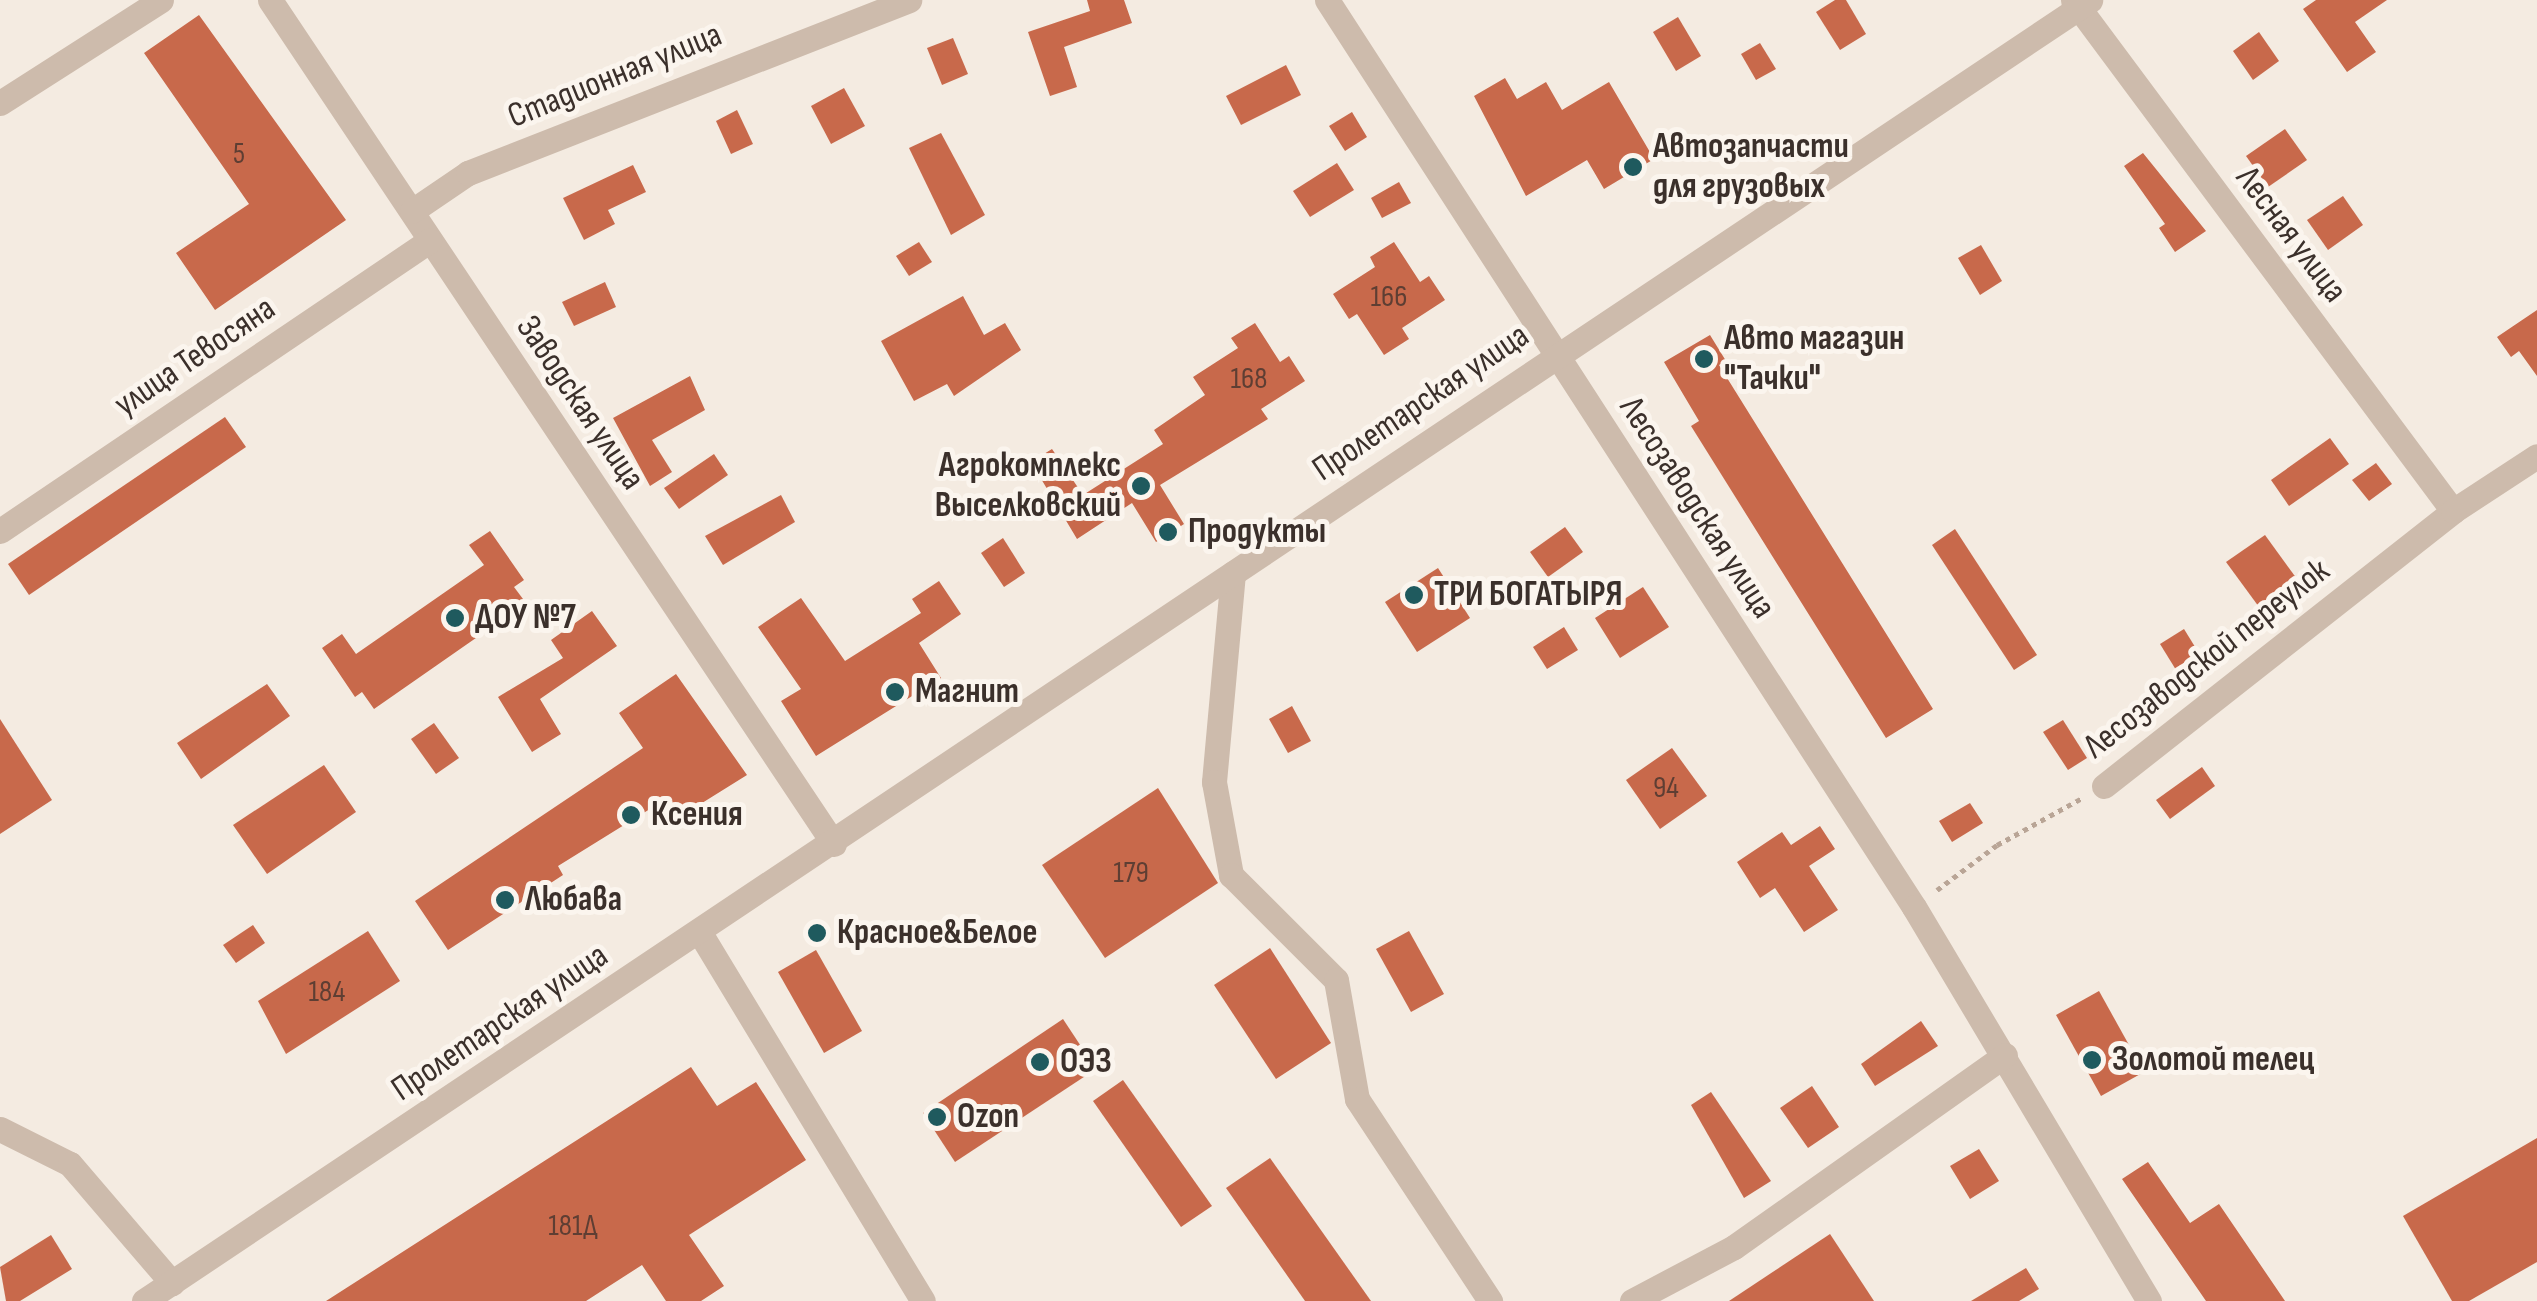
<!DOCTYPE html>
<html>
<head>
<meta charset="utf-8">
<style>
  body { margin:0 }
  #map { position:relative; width:2537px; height:1301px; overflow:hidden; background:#f4ebe1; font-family:"Sofia Sans Condensed",sans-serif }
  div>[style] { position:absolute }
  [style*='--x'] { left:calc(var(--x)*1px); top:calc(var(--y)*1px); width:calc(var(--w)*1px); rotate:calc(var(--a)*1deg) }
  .building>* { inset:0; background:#c8694b }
  .path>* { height:5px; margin-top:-2.5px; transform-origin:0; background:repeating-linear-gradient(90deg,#b9a596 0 5px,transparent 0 10px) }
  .minor>* { height:25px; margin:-12.5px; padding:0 12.5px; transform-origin:12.5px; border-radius:12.5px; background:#cdbbac }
  .dots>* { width:28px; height:28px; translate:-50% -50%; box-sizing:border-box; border:5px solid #fbf5ee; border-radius:50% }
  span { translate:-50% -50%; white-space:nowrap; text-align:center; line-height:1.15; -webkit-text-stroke:10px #fbf5ee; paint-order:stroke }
  .number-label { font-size:30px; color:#5e3e33 }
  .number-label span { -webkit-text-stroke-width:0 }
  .street-label { font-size:35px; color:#3b302b }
  .poi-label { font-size:35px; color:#3b302b; font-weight:700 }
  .left { translate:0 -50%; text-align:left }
  .right { translate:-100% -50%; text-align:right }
</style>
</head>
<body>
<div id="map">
  <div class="building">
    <div style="clip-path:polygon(1087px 0,1124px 0,1132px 23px,1064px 47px,1077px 87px,1050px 96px,1028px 32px,1090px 11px)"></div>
    <div style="clip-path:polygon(1835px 0,1846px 0,1866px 34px,1840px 50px,1816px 12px)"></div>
    <div style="clip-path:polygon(2316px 0,2387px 0,2355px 22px,2376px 52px,2347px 72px,2303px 9px)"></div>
    <div style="clip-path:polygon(199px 15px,346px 220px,215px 310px,176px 253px,249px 204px,144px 53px)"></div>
    <div style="clip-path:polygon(1678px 17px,1701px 56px,1676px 71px,1653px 32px)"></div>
    <div style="clip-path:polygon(2259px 32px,2279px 61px,2253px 80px,2233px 51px)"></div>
    <div style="clip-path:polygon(953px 38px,968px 74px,942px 85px,927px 48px)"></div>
    <div style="clip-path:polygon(1760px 43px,1776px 69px,1756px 80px,1741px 54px)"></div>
    <div style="clip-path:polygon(1286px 65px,1301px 95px,1241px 125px,1226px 96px)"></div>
    <div style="clip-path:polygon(1505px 78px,1517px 99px,1546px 82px,1562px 110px,1609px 82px,1654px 159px,1604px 189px,1587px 160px,1526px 196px,1474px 96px)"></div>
    <div style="clip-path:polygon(844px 88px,865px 126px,831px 144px,811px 106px)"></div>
    <div style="clip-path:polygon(737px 110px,753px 144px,731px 154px,716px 121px)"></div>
    <div style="clip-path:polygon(1352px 112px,1367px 137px,1345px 151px,1329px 126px)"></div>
    <div style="clip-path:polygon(2285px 129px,2307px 160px,2268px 187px,2246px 156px)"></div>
    <div style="clip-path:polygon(941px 133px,985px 215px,951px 235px,909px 148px)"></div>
    <div style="clip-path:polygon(2143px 153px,2206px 231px,2175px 252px,2159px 228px,2165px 224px,2124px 166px)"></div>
    <div style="clip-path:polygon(1337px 163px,1354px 190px,1310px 217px,1293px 191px)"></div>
    <div style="clip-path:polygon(633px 165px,646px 192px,608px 210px,615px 224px,584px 240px,563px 198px)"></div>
    <div style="clip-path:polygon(1399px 182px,1411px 203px,1382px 218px,1371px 198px)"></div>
    <div style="clip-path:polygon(2343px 196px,2363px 225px,2328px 250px,2307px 220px)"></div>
    <div style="clip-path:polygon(919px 242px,932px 262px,909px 276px,896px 256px)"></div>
    <div style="clip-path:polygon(1394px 242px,1420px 282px,1429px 276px,1445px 300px,1402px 328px,1409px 339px,1384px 355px,1357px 314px,1349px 319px,1333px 294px,1375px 267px,1370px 257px)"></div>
    <div style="clip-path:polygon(1981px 245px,2002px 281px,1980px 295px,1958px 258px)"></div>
    <div style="clip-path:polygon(605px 282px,616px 307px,574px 326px,562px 302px)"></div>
    <div style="clip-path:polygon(963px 296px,984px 335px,1005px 323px,1021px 350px,954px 396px,947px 384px,914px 401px,881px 341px)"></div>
    <div style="clip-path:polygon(2537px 310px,2537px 376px,2519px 351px,2511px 357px,2497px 337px)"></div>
    <div style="clip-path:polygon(1255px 323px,1280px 362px,1289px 356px,1305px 381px,1261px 409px,1268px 419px,1160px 485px,1184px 524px,1156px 542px,1132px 503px,1077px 539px,1031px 462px,1052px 449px,1083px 495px,1163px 444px,1154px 430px,1205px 395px,1193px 377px,1238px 348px,1231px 338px)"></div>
    <div style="clip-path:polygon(1710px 335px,1726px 361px,1719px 365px,1933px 709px,1886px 738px,1691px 426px,1699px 421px,1664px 362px)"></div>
    <div style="clip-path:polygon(690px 376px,705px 410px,652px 440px,672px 472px,650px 486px,613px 418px)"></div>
    <div style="clip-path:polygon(225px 417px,246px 447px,29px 595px,8px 564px)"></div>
    <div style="clip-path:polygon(2330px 438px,2349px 464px,2289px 506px,2271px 480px)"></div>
    <div style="clip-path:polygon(714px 454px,728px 475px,679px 509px,664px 488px)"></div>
    <div style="clip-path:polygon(2376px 463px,2392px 484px,2369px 501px,2352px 480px)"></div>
    <div style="clip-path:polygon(781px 495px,795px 522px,723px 565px,705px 536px)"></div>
    <div style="clip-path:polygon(1565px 527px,1583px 552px,1548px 577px,1530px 552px)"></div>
    <div style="clip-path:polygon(1955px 529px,2037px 655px,2014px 670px,1932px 545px)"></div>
    <div style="clip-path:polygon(490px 531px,524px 580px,514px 587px,526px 603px,374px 709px,362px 692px,355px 697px,322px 648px,342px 634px,356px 654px,484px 565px,469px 545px)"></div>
    <div style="clip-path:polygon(2265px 535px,2297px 579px,2259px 607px,2226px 562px)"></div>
    <div style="clip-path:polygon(1003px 538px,1025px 573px,1004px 587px,981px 553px)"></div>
    <div style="clip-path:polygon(1438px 568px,1470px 618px,1417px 652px,1385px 602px)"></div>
    <div style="clip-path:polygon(939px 581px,961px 614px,919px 643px,941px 678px,816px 756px,781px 701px,801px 689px,758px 627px,801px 598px,845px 661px,921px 613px,912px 599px)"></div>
    <div style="clip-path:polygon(1643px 587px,1669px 627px,1620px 658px,1595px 618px)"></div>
    <div style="clip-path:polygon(592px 611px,617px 646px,540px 699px,561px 734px,532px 752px,498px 697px,563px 658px,551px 640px)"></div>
    <div style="clip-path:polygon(1564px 627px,1578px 650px,1547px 669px,1533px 647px)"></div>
    <div style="clip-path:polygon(2184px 629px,2205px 663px,2181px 678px,2160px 644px)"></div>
    <div style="clip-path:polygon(676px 674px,747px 775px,670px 823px,658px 804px,558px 866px,563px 875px,448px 950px,415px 901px,643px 748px,619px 713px)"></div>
    <div style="clip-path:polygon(267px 684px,290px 716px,201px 779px,177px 743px)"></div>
    <div style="clip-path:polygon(1292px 706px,1311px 741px,1288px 753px,1269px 719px)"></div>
    <div style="clip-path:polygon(0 719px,52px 800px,0 834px)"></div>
    <div style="clip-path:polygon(2063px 720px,2087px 758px,2068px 770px,2043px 732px)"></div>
    <div style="clip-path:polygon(434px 723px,459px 758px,436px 774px,411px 739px)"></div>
    <div style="clip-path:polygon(1672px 748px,1707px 796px,1660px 829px,1626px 780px)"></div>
    <div style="clip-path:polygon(324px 765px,356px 812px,267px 874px,233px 825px)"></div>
    <div style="clip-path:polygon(2202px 767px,2215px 786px,2170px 819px,2156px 800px)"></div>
    <div style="clip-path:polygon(1158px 788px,1218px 883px,1105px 958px,1042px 865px)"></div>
    <div style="clip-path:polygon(1970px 803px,1983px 823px,1952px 842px,1939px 821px)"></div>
    <div style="clip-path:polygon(1820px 826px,1835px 849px,1809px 866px,1838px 910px,1804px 932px,1775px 888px,1760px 898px,1737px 862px,1782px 832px,1791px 845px)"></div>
    <div style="clip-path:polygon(253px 925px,265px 943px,236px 963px,223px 945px)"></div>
    <div style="clip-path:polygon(368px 931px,400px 981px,286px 1054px,258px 1001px)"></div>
    <div style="clip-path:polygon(1409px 931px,1444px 994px,1411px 1012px,1376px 949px)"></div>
    <div style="clip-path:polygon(1270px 948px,1331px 1043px,1276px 1079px,1214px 985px)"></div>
    <div style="clip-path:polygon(816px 950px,862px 1031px,824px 1053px,778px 972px)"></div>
    <div style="clip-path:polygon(2099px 991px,2144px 1072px,2101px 1096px,2056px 1015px)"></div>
    <div style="clip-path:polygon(1063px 1019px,1096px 1069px,955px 1162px,923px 1113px)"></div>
    <div style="clip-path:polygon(1921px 1021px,1938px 1046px,1875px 1086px,1861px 1064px)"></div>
    <div style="clip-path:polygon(691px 1067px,717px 1106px,756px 1082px,806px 1160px,689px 1235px,724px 1286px,701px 1301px,666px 1301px,642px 1265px,586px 1301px,326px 1301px)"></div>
    <div style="clip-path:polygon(1123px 1080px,1212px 1206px,1181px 1227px,1093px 1101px)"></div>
    <div style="clip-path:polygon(1812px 1086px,1839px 1127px,1808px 1148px,1780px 1108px)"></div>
    <div style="clip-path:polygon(1711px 1092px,1771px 1181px,1744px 1198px,1691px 1105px)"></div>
    <div style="clip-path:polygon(2537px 1138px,2537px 1262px,2469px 1301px,2452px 1301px,2403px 1216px)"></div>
    <div style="clip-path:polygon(1979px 1149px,1999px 1181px,1970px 1199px,1950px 1166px)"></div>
    <div style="clip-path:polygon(1270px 1158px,1371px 1301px,1305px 1301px,1226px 1188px)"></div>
    <div style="clip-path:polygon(2148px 1162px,2190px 1223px,2219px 1204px,2285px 1301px,2206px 1301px,2122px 1179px)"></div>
    <div style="clip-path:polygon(1830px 1234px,1874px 1301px,1729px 1301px)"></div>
    <div style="clip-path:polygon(51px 1235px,72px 1269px,20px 1301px,6px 1301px,0 1267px)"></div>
    <div style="clip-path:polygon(2026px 1268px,2039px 1289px,2019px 1301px,1971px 1301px)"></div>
  </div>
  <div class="path">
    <div style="--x:1937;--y:890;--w:75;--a:-36.9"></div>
    <div style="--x:1997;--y:845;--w:99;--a:-28.9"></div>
  </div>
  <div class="minor">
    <div style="--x:270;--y:0;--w:1015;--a:56.25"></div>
    <div style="--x:1327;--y:0;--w:1080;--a:57.09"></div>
    <div style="--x:1914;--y:907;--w:459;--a:59.2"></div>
    <div style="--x:2073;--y:0;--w:637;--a:53.36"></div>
    <div style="--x:0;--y:103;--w:191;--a:-32.6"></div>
    <div style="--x:412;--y:211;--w:68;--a:-34.2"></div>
    <div style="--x:468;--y:173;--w:474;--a:-21.4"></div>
    <div style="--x:0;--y:531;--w:518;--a:-34.06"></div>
    <div style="--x:1233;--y:573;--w:210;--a:95.2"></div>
    <div style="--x:1214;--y:782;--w:95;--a:79.6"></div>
    <div style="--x:1231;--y:875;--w:148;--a:45"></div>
    <div style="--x:1336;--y:980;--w:121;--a:80"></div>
    <div style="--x:1357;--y:1099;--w:242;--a:56.6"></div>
    <div style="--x:2104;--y:786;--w:444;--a:-38.2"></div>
    <div style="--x:2453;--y:511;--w:100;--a:-33.2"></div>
    <div style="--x:700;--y:933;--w:430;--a:58.8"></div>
    <div style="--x:0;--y:1129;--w:78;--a:26.6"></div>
    <div style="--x:70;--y:1164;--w:157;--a:49.4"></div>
    <div style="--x:144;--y:1301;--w:2341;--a:-33.76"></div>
    <div style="--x:1632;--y:1301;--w:115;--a:-27.9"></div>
    <div style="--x:1734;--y:1247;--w:332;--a:-35.3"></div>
  </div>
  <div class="dots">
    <div style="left:1633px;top:167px;background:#1f5a5e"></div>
    <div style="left:1704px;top:359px;background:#1f5a5e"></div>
    <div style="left:1141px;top:486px;background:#1f5a5e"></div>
    <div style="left:1168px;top:532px;background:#1f5a5e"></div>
    <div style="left:1414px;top:595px;background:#1f5a5e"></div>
    <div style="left:455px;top:618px;background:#1f5a5e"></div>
    <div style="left:895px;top:692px;background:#1f5a5e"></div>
    <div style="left:631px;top:815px;background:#1f5a5e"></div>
    <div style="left:505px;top:900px;background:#1f5a5e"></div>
    <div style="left:817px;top:933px;background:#1f5a5e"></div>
    <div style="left:2092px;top:1060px;background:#1f5a5e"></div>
    <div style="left:1040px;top:1062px;background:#1f5a5e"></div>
    <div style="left:937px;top:1117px;background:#1f5a5e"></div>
  </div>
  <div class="number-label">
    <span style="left:239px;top:154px">5</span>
    <span style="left:1389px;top:297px">166</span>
    <span style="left:1249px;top:379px">168</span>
    <span style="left:1666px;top:788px">94</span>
    <span style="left:1131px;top:873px">179</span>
    <span style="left:327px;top:992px">184</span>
    <span style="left:573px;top:1226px">181Д</span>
  </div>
  <div class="street-label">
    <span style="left:615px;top:76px;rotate:-22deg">Стадионная улица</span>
    <span style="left:2291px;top:235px;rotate:53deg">Лесная улица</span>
    <span style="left:195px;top:357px;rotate:-34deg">улица Тевосяна</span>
    <span style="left:580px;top:403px;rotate:56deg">Заводская улица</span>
    <span style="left:1421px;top:403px;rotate:-34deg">Пролетарская улица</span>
    <span style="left:1697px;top:508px;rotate:57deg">Лесозаводская улица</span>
    <span style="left:2207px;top:659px;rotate:-38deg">Лесозаводской переулок</span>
    <span style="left:500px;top:1023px;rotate:-34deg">Пролетарская улица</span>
  </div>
  <div class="poi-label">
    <span class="left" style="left:1653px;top:167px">Автозапчасти<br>для грузовых</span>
    <span class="left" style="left:1724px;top:359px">Авто магазин<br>"Тачки"</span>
    <span class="right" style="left:1121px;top:486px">Агрокомплекс<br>Выселковский</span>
    <span class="left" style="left:1188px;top:532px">Продукты</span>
    <span class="left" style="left:1434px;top:595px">ТРИ БОГАТЫРЯ</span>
    <span class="left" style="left:475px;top:618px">ДОУ №7</span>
    <span class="left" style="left:915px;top:692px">Магнит</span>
    <span class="left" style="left:651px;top:815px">Ксения</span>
    <span class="left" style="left:525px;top:900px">Любава</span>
    <span class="left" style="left:837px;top:933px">Красное&amp;Белое</span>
    <span class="left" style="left:2112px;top:1060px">Золотой телец</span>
    <span class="left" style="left:1060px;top:1062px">ОЭЗ</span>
    <span class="left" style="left:957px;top:1117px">Ozon</span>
  </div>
</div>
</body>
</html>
